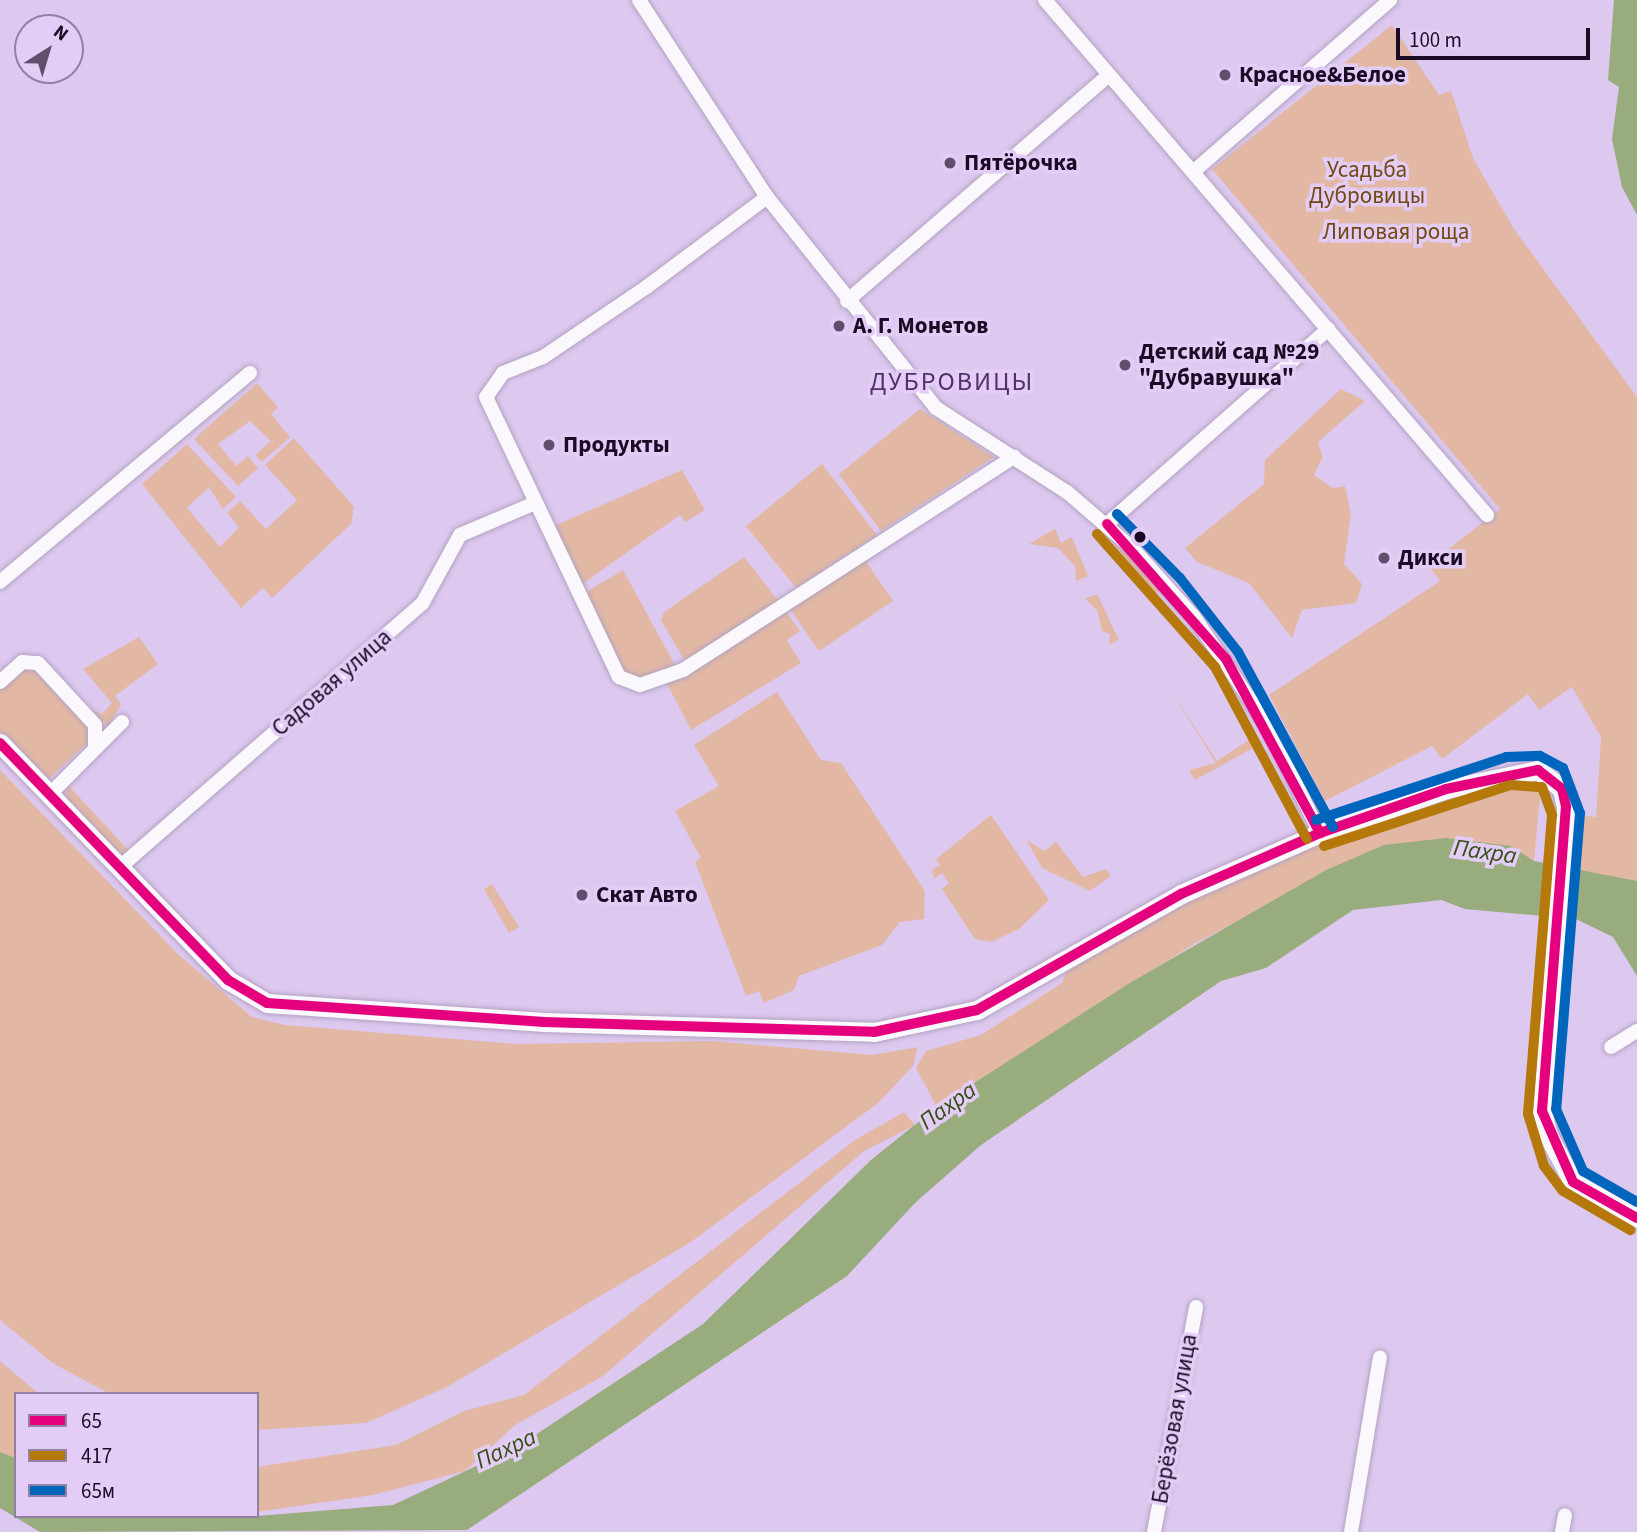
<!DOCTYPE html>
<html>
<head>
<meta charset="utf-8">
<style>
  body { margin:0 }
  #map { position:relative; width:1637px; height:1532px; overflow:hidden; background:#ddc8ef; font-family:"Source Sans 3",sans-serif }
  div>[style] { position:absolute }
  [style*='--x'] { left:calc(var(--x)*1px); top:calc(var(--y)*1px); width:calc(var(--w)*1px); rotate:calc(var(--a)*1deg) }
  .green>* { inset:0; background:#e2b8a5 }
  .water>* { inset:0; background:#99ac7e }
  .pier>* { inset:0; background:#ddc8ef }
  .roads { filter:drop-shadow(0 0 2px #b2a2c0) drop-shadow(0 0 2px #b2a2c0) }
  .street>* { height:14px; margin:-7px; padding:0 7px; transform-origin:7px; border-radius:7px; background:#faf7fd }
  .secondary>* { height:19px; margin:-9.5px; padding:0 9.5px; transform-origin:9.5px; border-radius:9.5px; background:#faf7fd }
  .bus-1>* { height:10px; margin:-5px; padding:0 5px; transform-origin:5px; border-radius:5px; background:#e5007d }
  .bus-2>* { height:10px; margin:-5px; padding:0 5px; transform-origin:5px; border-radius:5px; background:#b5780b }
  .bus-3>* { height:10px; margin:-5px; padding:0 5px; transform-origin:5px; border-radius:5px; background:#0065bd }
  .dots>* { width:19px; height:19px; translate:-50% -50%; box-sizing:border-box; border:4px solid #e3cdf7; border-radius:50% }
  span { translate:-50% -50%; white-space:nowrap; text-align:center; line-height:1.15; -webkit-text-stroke:7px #e3cdf7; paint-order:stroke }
  .poi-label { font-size:23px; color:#1b0c25; font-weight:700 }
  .left { translate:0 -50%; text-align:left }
  .park-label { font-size:23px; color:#734910 }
  .street-label { font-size:23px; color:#1b0c25 }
  .water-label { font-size:24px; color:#374e13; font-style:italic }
  .quarter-label { font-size:26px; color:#52316b; letter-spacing:2px }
  .legend { position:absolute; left:14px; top:1392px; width:245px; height:126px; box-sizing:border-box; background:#e3cdf7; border:2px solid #9380a3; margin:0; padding:9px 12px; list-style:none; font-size:21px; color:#1b0c25 }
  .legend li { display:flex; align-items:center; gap:14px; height:35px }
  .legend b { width:35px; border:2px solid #9380a3 }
  .north { position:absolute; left:14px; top:14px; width:70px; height:70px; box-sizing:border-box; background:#e3cdf7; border:2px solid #9380a3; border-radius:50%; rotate:37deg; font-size:19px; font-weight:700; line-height:28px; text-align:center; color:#1b0c25 }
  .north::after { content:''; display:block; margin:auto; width:24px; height:32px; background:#5f4e6c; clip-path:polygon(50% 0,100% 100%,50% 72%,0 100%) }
  .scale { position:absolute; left:1396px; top:28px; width:194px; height:32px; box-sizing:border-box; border:4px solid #1b0c25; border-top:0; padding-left:9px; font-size:21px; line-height:24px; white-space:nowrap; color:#1b0c25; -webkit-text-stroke:5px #e3cdf7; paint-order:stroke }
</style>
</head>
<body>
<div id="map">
  <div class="green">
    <div style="clip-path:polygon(1392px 25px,1439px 95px,1451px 91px,1473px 158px,1514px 229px,1637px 397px,1637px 881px,1579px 871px,1579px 815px,1596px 817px,1601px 737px,1572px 687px,1539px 710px,1528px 694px,1442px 759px,1432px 746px,1325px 801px,1269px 695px,1440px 581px,1428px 565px,1500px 509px,1212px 169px)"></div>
    <div style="clip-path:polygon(257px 383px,278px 407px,271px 414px,290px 437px,262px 462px,255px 455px,271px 441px,250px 421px,218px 444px,236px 466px,248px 456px,258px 468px,238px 486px,194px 439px)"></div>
    <div style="clip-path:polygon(1341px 389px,1365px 401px,1318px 442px,1323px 457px,1314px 475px,1333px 488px,1345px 486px,1351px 514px,1344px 564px,1362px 584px,1356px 603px,1302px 610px,1292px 638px,1249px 583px,1197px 562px,1185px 548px,1264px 484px,1265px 460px)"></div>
    <div style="clip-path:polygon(920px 409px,994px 457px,881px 531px,839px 474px)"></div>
    <div style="clip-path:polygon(294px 438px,354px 507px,351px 524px,272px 598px,263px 588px,241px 608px,142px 484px,187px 444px,236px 497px,223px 509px,209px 487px,187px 508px,220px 547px,239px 527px,227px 513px,240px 501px,266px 529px,297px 500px,265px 465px)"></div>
    <div style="clip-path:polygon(822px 464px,877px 535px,796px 588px,746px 526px)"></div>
    <div style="clip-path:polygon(682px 470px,705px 510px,685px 522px,680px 515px,582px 584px,554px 526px)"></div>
    <div style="clip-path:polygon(1055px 529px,1061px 543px,1072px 537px,1088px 576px,1076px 581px,1075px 566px,1058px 548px,1029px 544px)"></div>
    <div style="clip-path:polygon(1114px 546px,1121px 546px,1161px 589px,1155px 594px)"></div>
    <div style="clip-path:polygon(744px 557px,780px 603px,691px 660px,683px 658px,661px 620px,664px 612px)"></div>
    <div style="clip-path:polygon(865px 560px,893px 601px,819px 651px,790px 609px)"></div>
    <div style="clip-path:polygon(623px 570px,676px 667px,640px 680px,623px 674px,586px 592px)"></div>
    <div style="clip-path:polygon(1097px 594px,1119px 640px,1109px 645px,1110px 634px,1102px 631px,1097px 610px,1085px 599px)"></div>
    <div style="clip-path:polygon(785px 610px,800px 631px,787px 640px,801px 663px,691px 730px,667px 684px)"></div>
    <div style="clip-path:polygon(139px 637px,158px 664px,115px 696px,121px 704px,108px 727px,93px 710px,102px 714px,112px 703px,83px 669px)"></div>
    <div style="clip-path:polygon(29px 662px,97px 734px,49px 779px,0 733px,0 689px)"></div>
    <div style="clip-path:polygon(1170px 689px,1217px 761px,1249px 740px,1257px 746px,1195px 780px,1189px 770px,1216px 763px)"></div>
    <div style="clip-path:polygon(777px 692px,821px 760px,841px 763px,925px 891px,924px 919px,900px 922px,882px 945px,799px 976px,794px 990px,764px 1003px,759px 991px,746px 996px,695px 862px,701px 858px,675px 811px,719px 786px,694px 745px)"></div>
    <div style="clip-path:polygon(1526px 769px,1541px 785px,1534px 861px,1511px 846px,1384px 845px,1194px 944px,937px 1107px,916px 1068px,926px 1051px,981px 1035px,1062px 983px,1072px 956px,1244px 865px)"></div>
    <div style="clip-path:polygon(0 770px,179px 955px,252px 1017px,285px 1025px,517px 1044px,712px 1041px,873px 1055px,918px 1047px,913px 1066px,878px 1103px,691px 1242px,447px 1387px,366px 1423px,257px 1430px,257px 1394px,110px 1394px,54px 1364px,0 1320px)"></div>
    <div style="clip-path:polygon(67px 784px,130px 852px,119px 855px,66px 800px)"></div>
    <div style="clip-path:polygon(991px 815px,1049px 900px,1019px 929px,991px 942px,975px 939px,942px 889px,949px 883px,942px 873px,934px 879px,932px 870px,940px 865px,936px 859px)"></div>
    <div style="clip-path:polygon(1026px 839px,1044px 851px,1056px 842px,1083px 877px,1106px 869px,1111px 876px,1090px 891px,1042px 868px)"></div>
    <div style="clip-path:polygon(492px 884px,519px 927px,509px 933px,484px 889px)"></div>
    <div style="clip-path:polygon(904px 1112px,915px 1125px,864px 1151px,603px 1376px,515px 1425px,465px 1471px,373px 1495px,257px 1512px,257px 1467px,396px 1445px,464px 1411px,524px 1395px,855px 1140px)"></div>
    <div style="clip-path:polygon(0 1361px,39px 1394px,16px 1394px,16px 1458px,0 1452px)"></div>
  </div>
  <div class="water">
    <div style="clip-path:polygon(1614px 0,1637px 0,1637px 215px,1622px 187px,1612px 139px,1619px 87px,1608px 80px)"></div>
    <div style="clip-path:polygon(1446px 838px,1511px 846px,1534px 861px,1637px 881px,1637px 976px,1613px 937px,1576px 919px,1465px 909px,1441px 900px,1353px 910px,1266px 968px,1221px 981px,981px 1145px,916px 1202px,847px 1276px,467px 1530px,40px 1532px,0 1508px,0 1452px,16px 1458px,16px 1516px,257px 1516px,393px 1505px,517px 1447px,703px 1324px,871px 1160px,937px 1107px,1128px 984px,1326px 870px,1384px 845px)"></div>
  </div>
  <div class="pier">
    <div style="clip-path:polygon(1548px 861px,1575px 867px,1571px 922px,1542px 920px)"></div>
  </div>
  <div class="roads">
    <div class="street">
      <div style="--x:639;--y:0;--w:235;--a:57"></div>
      <div style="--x:767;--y:197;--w:270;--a:51.3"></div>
      <div style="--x:936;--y:408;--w:156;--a:32.7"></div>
      <div style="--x:1067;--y:492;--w:86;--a:40.7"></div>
      <div style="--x:1132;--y:548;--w:93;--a:48.1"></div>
      <div style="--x:1194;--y:617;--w:128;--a:55.8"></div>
      <div style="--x:1266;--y:723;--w:123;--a:63.9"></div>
      <div style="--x:1045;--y:0;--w:679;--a:49.36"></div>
      <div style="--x:1193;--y:172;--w:262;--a:-41.1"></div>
      <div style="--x:767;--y:197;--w:149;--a:143.2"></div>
      <div style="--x:648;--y:286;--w:127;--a:145.9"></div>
      <div style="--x:543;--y:357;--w:43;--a:158.2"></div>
      <div style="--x:503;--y:373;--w:29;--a:125"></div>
      <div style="--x:486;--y:397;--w:310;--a:64.6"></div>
      <div style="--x:619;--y:677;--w:22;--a:21"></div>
      <div style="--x:640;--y:685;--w:46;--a:-19.2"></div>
      <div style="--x:683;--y:670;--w:394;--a:-32.8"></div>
      <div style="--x:847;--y:301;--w:346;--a:-40.8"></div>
      <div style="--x:1107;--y:524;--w:295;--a:-41.4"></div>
      <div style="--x:0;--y:582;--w:326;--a:-39.9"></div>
      <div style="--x:0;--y:682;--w:30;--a:-42"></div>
      <div style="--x:22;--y:662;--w:16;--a:4"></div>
      <div style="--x:38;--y:663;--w:84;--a:47.4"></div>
      <div style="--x:95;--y:725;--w:20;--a:90"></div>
      <div style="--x:50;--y:794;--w:102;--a:-45"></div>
      <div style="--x:120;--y:867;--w:400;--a:-41.1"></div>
      <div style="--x:422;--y:604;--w:79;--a:-61.2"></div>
      <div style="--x:460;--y:535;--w:82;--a:-23.1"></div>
      <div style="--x:1611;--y:1047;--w:31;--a:-32"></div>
      <div style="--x:1154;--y:1532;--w:229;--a:-79.4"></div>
      <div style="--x:1351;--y:1532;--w:177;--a:-80.6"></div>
      <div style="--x:1562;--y:1532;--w:17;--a:-80"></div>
    </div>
    <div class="secondary">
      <div style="--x:0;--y:743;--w:329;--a:46.1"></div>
      <div style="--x:228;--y:980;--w:45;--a:30.5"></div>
      <div style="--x:267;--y:1003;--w:278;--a:3.9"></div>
      <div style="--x:544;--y:1022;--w:330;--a:1.7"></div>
      <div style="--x:874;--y:1032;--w:105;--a:-12.1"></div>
      <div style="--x:977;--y:1010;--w:235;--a:-29.6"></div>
      <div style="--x:1181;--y:894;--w:152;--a:-23.7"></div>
      <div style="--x:1320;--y:833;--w:133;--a:-19.2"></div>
      <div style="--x:1446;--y:789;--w:94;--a:-11.7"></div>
      <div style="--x:1538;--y:770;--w:31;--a:38"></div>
      <div style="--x:1562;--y:789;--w:17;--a:77"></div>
      <div style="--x:1566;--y:806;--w:306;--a:94.5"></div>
      <div style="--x:1542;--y:1111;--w:25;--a:76"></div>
      <div style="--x:1548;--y:1135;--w:53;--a:62"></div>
      <div style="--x:1573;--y:1182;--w:73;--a:29.4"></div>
    </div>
  </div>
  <div class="bus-1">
    <div style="--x:1107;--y:524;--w:180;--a:48.6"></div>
    <div style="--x:1226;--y:659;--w:198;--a:61.6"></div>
    <div style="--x:0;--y:743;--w:329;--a:46.1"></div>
    <div style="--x:228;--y:980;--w:45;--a:30.5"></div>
    <div style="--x:267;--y:1003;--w:278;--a:3.9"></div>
    <div style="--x:544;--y:1022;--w:330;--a:1.7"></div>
    <div style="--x:874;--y:1032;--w:105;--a:-12.1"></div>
    <div style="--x:977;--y:1010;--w:235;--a:-29.6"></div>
    <div style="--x:1181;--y:894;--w:152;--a:-23.7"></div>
    <div style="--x:1320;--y:833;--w:133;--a:-19.2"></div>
    <div style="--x:1446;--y:789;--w:94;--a:-11.7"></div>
    <div style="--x:1538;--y:770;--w:31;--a:38"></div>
    <div style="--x:1562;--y:789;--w:17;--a:77"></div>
    <div style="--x:1566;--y:806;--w:306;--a:94.5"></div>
    <div style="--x:1542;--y:1111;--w:77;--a:66.4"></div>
    <div style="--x:1573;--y:1182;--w:73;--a:29.4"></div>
  </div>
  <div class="bus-2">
    <div style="--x:1097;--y:534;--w:178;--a:48.4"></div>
    <div style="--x:1215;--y:667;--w:195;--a:61.9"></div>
    <div style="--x:1324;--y:846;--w:197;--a:-18.1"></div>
    <div style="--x:1511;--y:785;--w:31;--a:4"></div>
    <div style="--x:1542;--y:787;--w:30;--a:70"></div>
    <div style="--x:1552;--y:815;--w:300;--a:94.6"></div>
    <div style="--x:1528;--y:1114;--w:54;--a:72.9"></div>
    <div style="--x:1544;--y:1166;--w:31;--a:53"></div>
    <div style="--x:1563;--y:1191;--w:78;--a:30.2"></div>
  </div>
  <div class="bus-3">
    <div style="--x:1117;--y:514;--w:90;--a:45.5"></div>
    <div style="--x:1180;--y:578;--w:94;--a:51.9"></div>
    <div style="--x:1238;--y:652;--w:199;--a:61.5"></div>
    <div style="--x:1316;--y:820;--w:200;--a:-18.3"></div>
    <div style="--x:1506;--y:757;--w:34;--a:-2"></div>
    <div style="--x:1540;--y:756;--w:26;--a:28"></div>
    <div style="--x:1563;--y:768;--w:48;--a:69.3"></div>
    <div style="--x:1580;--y:813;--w:297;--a:94.6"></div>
    <div style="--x:1556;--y:1109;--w:68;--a:66.5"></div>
    <div style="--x:1583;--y:1171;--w:62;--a:29.9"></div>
  </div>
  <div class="dots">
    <div style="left:1225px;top:75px;background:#5f4e6c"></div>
    <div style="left:950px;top:163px;background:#5f4e6c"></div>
    <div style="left:839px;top:326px;background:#5f4e6c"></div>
    <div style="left:1125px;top:365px;background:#5f4e6c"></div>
    <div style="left:549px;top:445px;background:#5f4e6c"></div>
    <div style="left:1140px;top:537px;background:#1b0c25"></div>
    <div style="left:1384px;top:558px;background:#5f4e6c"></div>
    <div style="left:582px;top:895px;background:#5f4e6c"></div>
  </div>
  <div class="poi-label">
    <span class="left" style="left:1239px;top:75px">Красное&amp;Белое</span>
    <span class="left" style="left:964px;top:163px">Пятёрочка</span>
    <span class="left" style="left:853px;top:326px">А. Г. Монетов</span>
    <span class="left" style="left:1139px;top:365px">Детский сад №29<br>"Дубравушка"</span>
    <span class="left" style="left:563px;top:445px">Продукты</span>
    <span class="left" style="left:1398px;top:558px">Дикси</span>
    <span class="left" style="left:596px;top:895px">Скат Авто</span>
  </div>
  <div class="park-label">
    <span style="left:1367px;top:183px">Усадьба<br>Дубровицы</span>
    <span style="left:1396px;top:232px">Липовая роща</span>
  </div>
  <div class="street-label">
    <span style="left:332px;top:683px;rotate:-41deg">Садовая улица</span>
    <span style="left:1175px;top:1419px;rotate:-80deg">Берёзовая улица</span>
  </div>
  <div class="water-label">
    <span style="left:1485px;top:852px;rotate:8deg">Пахра</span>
    <span style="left:948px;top:1106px;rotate:-36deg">Пахра</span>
    <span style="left:506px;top:1449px;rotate:-25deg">Пахра</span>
  </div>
  <div class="quarter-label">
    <span style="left:952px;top:382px">ДУБРОВИЦЫ</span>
  </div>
  <ul class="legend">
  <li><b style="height:9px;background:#e5007d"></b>65</li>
  <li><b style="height:9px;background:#b5780b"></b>417</li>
  <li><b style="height:9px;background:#0065bd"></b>65м</li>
  </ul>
  <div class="north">N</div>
  <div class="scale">100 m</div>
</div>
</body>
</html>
